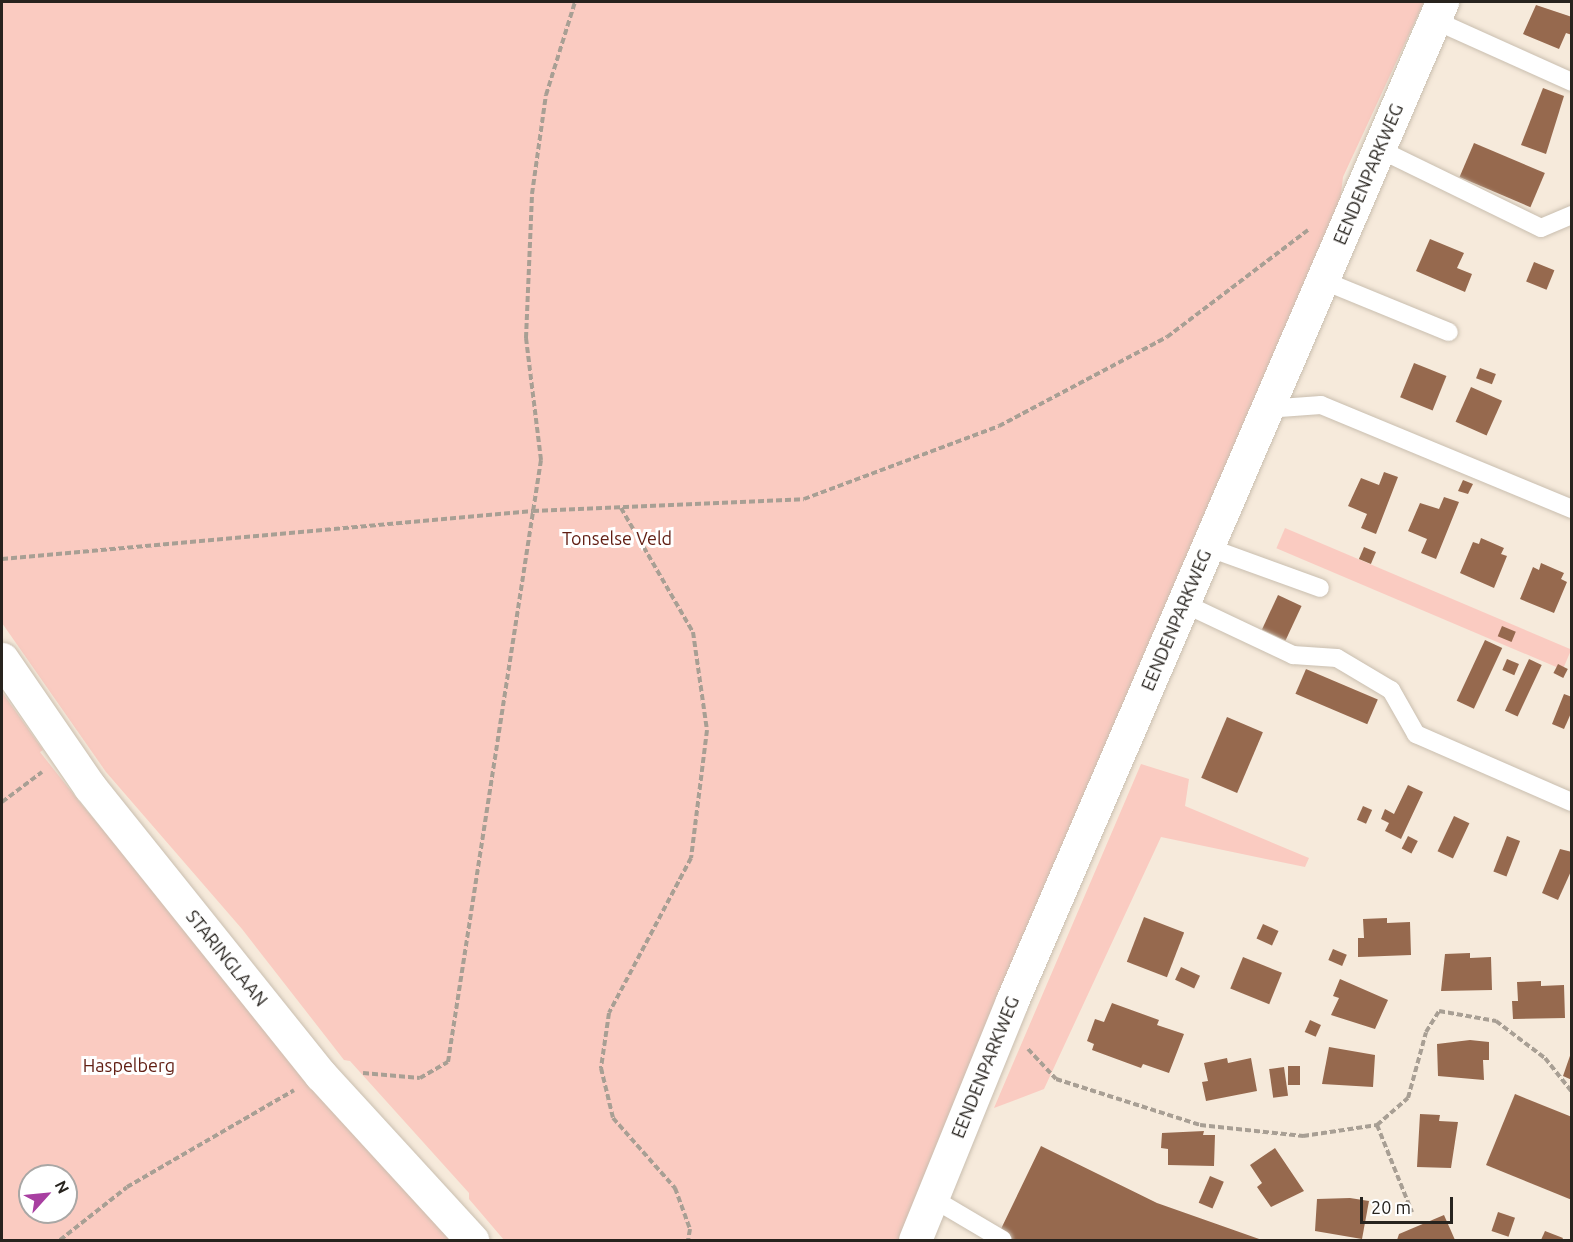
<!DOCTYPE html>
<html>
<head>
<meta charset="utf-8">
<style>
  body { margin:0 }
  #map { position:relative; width:1573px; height:1242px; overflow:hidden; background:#f6eadb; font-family:Ubuntu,sans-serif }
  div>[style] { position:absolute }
  .green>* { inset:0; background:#facbc1; transform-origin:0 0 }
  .building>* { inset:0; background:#96694e; transform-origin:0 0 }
  .path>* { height:4px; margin-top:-2px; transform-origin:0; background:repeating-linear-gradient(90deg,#a89f94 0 6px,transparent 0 9px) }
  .roads { filter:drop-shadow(0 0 2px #c9beaf) drop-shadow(0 0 2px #c9beaf) }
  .lane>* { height:18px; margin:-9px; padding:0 9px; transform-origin:9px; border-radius:9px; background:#fff }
  .street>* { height:33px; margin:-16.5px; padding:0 16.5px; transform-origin:16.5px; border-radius:16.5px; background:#fff }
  span { translate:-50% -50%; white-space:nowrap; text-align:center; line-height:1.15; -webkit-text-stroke:6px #fff; paint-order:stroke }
  .street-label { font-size:18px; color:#27231e }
  .park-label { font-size:18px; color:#611e13 }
  .frame { position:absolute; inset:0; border:3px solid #27231e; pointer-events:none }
  .north { position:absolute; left:18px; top:1164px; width:60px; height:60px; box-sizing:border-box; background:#fff; border:2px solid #a9a7a5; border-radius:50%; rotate:63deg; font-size:16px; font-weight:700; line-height:24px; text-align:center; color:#27231e }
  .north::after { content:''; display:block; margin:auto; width:21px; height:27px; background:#a83fa1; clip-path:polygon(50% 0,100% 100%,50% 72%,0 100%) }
  .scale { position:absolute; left:1360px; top:1197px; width:93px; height:27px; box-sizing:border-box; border:3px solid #27231e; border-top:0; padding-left:8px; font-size:18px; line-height:21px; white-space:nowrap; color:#27231e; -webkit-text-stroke:4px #fff; paint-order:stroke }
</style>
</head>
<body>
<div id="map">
  <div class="green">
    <i style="clip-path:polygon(2px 2px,1424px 2px,1343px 177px,1338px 220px,903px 1240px,504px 1240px,469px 1199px,469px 1193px,350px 1061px,344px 1060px,242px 929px,106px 772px,2px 623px)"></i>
    <i style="left:1285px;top:528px;width:311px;height:22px;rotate:23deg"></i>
    <i style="clip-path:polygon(evenodd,2px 692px,43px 750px,40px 752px,82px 805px,450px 1240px,2px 1240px,2px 692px,30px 1176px,66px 1176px,66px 1212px,30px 1212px,30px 1176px)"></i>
    <i style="clip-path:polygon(1141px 764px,1189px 779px,1185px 806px,1309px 858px,1305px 867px,1161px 837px,1044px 1089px,994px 1108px)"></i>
  </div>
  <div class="building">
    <i style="clip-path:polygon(1536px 5px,1572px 17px,1572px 35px,1566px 33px,1559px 49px,1523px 34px)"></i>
    <i style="clip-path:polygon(1543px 88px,1564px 96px,1546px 154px,1521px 145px)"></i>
    <i style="left:1474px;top:143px;width:77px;height:37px;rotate:23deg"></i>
    <i style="clip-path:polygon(1430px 239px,1464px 253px,1457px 268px,1472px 274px,1465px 292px,1416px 271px)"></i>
    <i style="left:1534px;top:262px;width:22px;height:21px;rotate:22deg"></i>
    <i style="left:1414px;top:363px;width:35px;height:37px;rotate:22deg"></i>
    <i style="left:1480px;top:368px;width:17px;height:11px;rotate:21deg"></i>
    <i style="left:1471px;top:387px;width:34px;height:38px;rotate:24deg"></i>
    <i style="clip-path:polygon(1384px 472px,1398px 477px,1376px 534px,1361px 528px,1367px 514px,1348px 506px,1361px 478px,1379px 485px)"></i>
    <i style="clip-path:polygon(1463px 480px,1473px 484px,1468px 494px,1458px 491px)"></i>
    <i style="clip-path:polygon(1444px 497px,1459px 502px,1436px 559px,1421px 553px,1427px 539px,1408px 531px,1420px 503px,1439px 509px)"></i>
    <i style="clip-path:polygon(1481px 538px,1504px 548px,1501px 554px,1507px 556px,1494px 588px,1460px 573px,1473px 542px,1479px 544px)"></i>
    <i style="left:1364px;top:547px;width:13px;height:13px;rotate:23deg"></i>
    <i style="clip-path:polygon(1541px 563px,1564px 573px,1561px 579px,1567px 582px,1554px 613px,1520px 599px,1533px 567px,1539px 570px)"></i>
    <i style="left:1278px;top:595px;width:26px;height:38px;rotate:25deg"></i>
    <i style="left:1502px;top:626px;width:15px;height:11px;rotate:23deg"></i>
    <i style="left:1485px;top:640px;width:19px;height:67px;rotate:25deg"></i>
    <i style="left:1507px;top:659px;width:13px;height:12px;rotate:23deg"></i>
    <i style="left:1529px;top:659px;width:14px;height:57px;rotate:25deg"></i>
    <i style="left:1558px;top:664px;width:11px;height:10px;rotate:27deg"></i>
    <i style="left:1306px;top:669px;width:78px;height:27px;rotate:23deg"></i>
    <i style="clip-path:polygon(1564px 694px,1572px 697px,1572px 711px,1564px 729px,1552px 724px)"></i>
    <i style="left:1227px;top:717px;width:39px;height:66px;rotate:23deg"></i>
    <i style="clip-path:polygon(1408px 785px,1423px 792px,1401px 839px,1385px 831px,1389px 823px,1381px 819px,1385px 809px,1394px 814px)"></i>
    <i style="left:1363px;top:806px;width:10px;height:15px;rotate:24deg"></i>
    <i style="left:1454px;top:816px;width:17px;height:39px;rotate:25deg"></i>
    <i style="left:1408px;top:836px;width:11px;height:14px;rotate:27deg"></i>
    <i style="left:1507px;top:836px;width:14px;height:38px;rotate:21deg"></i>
    <i style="clip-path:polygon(1560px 849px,1572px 852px,1572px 869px,1558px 900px,1542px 893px)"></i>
    <i style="left:1144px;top:917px;width:43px;height:48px;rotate:21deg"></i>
    <i style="clip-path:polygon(1387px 918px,1387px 923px,1410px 922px,1411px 955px,1358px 957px,1358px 938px,1364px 938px,1363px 919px)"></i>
    <i style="left:1263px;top:924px;width:17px;height:16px;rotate:24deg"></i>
    <i style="left:1333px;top:949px;width:15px;height:12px;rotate:23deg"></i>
    <i style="clip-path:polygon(1470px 953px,1470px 958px,1491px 957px,1492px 990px,1441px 991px,1445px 954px)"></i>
    <i style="left:1243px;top:957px;width:42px;height:34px;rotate:22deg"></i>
    <i style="left:1181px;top:967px;width:21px;height:14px;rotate:25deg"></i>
    <i style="clip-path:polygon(1340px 979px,1388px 1000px,1375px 1029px,1331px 1015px,1339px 998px,1333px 996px)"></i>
    <i style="clip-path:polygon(1541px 981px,1541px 986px,1564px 985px,1565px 1018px,1513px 1019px,1512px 1001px,1518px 1001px,1517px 982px)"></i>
    <i style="clip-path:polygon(1112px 1003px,1159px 1020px,1157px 1025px,1184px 1034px,1169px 1073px,1143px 1064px,1141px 1068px,1092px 1050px,1094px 1044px,1087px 1041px,1095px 1019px,1104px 1022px)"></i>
    <i style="left:1310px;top:1020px;width:12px;height:13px;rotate:24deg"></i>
    <i style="clip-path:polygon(1470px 1040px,1489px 1042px,1489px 1060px,1483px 1060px,1484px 1080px,1438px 1076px,1437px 1044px)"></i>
    <i style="clip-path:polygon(1329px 1047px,1375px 1055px,1373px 1087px,1322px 1084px)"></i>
    <i style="clip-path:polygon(1572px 1050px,1572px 1080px,1563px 1076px)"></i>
    <i style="clip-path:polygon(1227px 1058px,1228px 1063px,1251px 1058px,1257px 1091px,1206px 1101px,1202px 1082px,1208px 1081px,1204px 1063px)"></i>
    <i style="left:1288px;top:1066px;width:12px;height:19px"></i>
    <i style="left:1284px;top:1067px;width:29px;height:15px;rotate:82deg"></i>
    <i style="clip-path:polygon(1515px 1094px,1572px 1117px,1572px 1200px,1486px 1165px)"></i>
    <i style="clip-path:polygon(1420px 1114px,1440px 1115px,1439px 1121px,1458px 1122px,1451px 1168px,1417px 1167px)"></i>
    <i style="clip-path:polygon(1204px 1131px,1203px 1135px,1215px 1135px,1214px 1166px,1168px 1165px,1168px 1149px,1161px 1148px,1162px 1133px)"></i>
    <i style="clip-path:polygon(1041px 1146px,1157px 1203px,1262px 1240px,1013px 1240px,999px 1233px)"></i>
    <i style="clip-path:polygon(1275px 1148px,1304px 1191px,1271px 1207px,1257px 1187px,1262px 1183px,1250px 1165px)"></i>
    <i style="left:1210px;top:1176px;width:15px;height:29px;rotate:23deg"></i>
    <i style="clip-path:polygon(1350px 1198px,1369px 1201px,1362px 1239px,1315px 1231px,1317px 1199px)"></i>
    <i style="left:1498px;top:1212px;width:18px;height:20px;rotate:19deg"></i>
    <i style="clip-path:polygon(1444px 1215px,1455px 1240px,1397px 1240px,1399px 1234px)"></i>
    <i style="clip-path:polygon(1545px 1231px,1563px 1238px,1562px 1240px,1541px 1240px)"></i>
  </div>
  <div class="path">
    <i style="left:621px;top:508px;width:143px;rotate:59.9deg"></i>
    <i style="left:693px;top:632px;width:99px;rotate:81.9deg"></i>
    <i style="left:707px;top:730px;width:129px;rotate:97.1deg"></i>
    <i style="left:691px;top:858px;width:175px;rotate:117.9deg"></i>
    <i style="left:609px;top:1013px;width:56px;rotate:98.3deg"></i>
    <i style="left:601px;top:1068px;width:51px;rotate:76.5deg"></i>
    <i style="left:613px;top:1118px;width:94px;rotate:48.5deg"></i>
    <i style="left:675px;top:1188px;width:44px;rotate:69.9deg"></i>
    <i style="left:690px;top:1229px;width:11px;rotate:100deg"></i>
    <i style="left:2px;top:559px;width:533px;rotate:-5.17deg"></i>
    <i style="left:533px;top:511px;width:271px;rotate:-2.5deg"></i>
    <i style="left:804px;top:499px;width:208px;rotate:-20.5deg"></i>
    <i style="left:999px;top:426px;width:190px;rotate:-27.9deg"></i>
    <i style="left:1167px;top:337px;width:177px;rotate:-37.2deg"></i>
    <i style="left:2px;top:802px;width:50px;rotate:-36.9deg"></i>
    <i style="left:1028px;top:1049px;width:41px;rotate:47deg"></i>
    <i style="left:1056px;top:1079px;width:151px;rotate:17.7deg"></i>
    <i style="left:1200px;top:1125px;width:104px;rotate:6.1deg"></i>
    <i style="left:1303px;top:1136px;width:75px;rotate:-8.5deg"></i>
    <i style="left:1377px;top:1125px;width:41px;rotate:-41.1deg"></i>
    <i style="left:1408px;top:1098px;width:68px;rotate:-74.7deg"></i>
    <i style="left:1426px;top:1032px;width:25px;rotate:-58deg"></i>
    <i style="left:1439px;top:1011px;width:58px;rotate:10deg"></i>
    <i style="left:1496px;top:1021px;width:61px;rotate:37.1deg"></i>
    <i style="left:1545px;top:1058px;width:43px;rotate:51.5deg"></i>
    <i style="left:363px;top:1073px;width:57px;rotate:5deg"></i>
    <i style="left:420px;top:1078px;width:32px;rotate:-30deg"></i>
    <i style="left:448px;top:1062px;width:609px;rotate:-81.22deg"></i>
    <i style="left:541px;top:460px;width:123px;rotate:-97deg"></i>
    <i style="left:526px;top:338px;width:144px;rotate:-87.6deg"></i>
    <i style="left:532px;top:194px;width:100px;rotate:-82deg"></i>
    <i style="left:546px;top:95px;width:97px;rotate:-72.7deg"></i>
    <i style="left:1377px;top:1125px;width:94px;rotate:68.1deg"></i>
    <i style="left:60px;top:1240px;width:85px;rotate:-38.3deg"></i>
    <i style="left:127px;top:1187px;width:193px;rotate:-30.1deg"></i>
  </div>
  <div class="roads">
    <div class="lane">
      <i style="left:1434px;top:20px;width:151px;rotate:24.2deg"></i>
      <i style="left:1379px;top:149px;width:180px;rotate:26deg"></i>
      <i style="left:1541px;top:228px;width:34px;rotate:-23deg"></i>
      <i style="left:1322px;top:280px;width:137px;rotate:22.3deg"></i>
      <i style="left:1266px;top:409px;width:55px;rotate:-4.2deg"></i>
      <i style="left:1321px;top:405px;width:272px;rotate:22.5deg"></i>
      <i style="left:1207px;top:547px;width:120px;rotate:19.9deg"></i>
      <i style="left:1183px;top:603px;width:122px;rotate:25.3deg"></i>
      <i style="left:1293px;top:655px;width:44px;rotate:3.9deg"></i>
      <i style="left:1337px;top:658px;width:63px;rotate:30.7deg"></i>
      <i style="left:1391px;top:690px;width:51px;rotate:60.4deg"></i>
      <i style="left:1416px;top:734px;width:170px;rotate:23.6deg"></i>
      <i style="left:932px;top:1198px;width:82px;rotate:30.6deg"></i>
    </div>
    <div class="street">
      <i style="left:2px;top:659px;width:155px;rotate:55.5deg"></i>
      <i style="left:90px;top:787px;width:369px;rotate:51.3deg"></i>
      <i style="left:321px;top:1075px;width:224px;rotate:47.5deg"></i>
      <i style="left:915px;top:1240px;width:258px;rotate:-67.9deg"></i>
      <i style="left:1012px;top:1001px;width:1088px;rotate:-66.71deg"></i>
    </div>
  </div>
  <div class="street-label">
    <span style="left:1368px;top:174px;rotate:-67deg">EENDENPARKWEG</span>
    <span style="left:1176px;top:620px;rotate:-67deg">EENDENPARKWEG</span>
    <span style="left:227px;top:958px;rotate:51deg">STARINGLAAN</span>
    <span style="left:985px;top:1067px;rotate:-68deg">EENDENPARKWEG</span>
  </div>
  <div class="park-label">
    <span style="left:617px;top:538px">Tonselse Veld</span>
    <span style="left:129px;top:1065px">Haspelberg</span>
  </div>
  <div class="frame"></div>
  <div class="north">N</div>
  <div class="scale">20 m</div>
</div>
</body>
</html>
